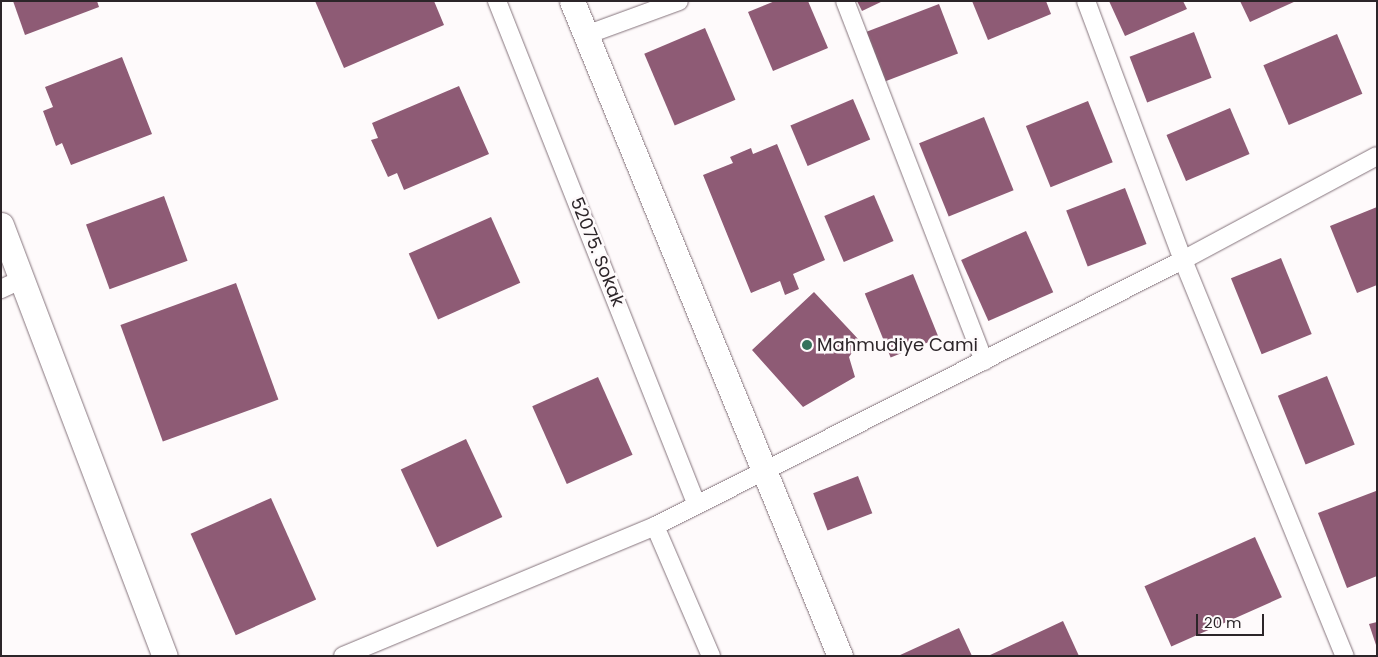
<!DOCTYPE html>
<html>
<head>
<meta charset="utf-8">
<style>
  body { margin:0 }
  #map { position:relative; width:1378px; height:657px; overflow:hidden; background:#fefafb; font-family:Poppins,sans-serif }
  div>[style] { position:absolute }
  .building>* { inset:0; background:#8e5b75; transform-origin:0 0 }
  .roads { filter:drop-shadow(0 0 1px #85747c) drop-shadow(0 0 1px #85747c) }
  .street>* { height:18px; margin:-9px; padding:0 9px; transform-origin:9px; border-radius:9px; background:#fff }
  .secondary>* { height:25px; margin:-12.5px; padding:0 12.5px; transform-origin:12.5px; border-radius:12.5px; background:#fff }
  .dots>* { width:14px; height:14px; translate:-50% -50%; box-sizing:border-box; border:2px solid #fefafb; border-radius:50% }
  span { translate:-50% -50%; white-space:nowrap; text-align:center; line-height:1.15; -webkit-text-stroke:5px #fefafb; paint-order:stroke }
  .street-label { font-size:18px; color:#2c2529 }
  .poi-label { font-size:18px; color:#2c2529 }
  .left { translate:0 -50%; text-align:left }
  .frame { position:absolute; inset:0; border:2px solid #2c2529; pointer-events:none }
  .scale { position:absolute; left:1196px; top:614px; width:68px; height:22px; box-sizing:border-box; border:2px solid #2c2529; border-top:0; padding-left:6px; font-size:15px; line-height:18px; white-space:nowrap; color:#2c2529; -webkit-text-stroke:4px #fefafb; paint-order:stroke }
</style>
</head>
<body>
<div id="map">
  <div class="building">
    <i style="clip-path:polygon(13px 1px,97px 1px,99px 7px,25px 35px)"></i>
    <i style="clip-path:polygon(315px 1px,434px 1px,444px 25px,344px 68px)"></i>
    <i style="clip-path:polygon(775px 1px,808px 1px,828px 48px,773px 71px,748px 12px)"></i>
    <i style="clip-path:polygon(857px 1px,883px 1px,862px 11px)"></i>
    <i style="clip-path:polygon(972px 1px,1046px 1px,1051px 14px,988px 40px)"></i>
    <i style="clip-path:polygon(1109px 1px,1183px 1px,1187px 9px,1125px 36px)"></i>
    <i style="clip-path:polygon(1240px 1px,1296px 1px,1250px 22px)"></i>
    <i style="left:939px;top:4px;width:53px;height:79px;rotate:69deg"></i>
    <i style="left:705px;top:28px;width:78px;height:66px;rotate:67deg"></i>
    <i style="left:1194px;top:32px;width:49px;height:69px;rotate:69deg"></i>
    <i style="left:1337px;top:34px;width:65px;height:80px;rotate:67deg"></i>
    <i style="clip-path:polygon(122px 57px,152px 134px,71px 165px,62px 143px,56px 146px,43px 111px,53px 107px,45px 87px)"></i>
    <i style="clip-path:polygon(459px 86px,489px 154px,404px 190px,397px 173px,388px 177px,371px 140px,378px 138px,372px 123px)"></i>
    <i style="left:853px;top:99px;width:44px;height:68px;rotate:67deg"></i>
    <i style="left:1088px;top:101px;width:66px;height:67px;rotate:68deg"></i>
    <i style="left:1230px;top:108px;width:50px;height:69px;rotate:67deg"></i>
    <i style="left:984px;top:117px;width:79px;height:70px;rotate:68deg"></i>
    <i style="clip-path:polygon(777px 144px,825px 260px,793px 274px,799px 289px,785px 295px,780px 281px,751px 293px,703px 175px,733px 163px,730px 157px,751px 148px,753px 154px)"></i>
    <i style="left:1125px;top:188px;width:60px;height:63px;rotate:69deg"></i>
    <i style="left:874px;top:195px;width:50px;height:54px;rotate:67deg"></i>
    <i style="left:164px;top:196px;width:69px;height:83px;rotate:70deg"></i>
    <i style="clip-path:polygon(1377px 207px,1377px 285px,1357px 293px,1330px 226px)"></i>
    <i style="left:491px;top:217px;width:72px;height:90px;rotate:66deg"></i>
    <i style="left:1026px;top:231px;width:67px;height:71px;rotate:66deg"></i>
    <i style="left:1281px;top:258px;width:82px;height:54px;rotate:68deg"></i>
    <i style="left:913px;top:274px;width:69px;height:52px;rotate:68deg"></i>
    <i style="left:236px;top:283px;width:124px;height:123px;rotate:70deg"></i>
    <i style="clip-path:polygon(814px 292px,860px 341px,849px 357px,855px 377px,803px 407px,752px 350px)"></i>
    <i style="left:1327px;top:376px;width:74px;height:53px;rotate:68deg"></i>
    <i style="left:598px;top:377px;width:85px;height:72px;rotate:66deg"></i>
    <i style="left:466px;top:439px;width:86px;height:72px;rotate:65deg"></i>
    <i style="left:858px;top:476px;width:40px;height:48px;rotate:69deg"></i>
    <i style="clip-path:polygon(1376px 491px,1377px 576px,1347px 588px,1318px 513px)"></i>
    <i style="left:271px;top:498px;width:111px;height:88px;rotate:66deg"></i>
    <i style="left:1255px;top:537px;width:66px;height:121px;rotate:66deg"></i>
    <i style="clip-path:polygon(1063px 621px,1079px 656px,988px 656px)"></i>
    <i style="clip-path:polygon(1377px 622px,1377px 645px,1376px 645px,1369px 624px)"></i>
    <i style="clip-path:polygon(959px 628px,972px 656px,898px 656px)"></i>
  </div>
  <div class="roads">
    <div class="street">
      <i style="left:497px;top:1px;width:540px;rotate:68.38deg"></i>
      <i style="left:845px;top:1px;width:386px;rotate:68.9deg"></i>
      <i style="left:1086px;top:1px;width:277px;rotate:69.5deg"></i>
      <i style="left:1183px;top:260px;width:428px;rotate:67.8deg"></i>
      <i style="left:586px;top:35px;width:99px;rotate:-20.1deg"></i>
      <i style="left:1px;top:289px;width:23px;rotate:-25deg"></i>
      <i style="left:655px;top:526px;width:142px;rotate:66.7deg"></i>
      <i style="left:343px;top:656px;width:338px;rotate:-22.6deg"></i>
      <i style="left:655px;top:526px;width:591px;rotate:-26.74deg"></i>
      <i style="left:1183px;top:260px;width:220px;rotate:-28.2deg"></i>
    </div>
    <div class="secondary">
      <i style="left:572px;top:1px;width:708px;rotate:67.75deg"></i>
      <i style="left:1px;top:225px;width:461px;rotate:69.2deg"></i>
    </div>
  </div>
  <div class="dots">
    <i style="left:807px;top:345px;background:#35715b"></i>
  </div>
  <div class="street-label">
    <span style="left:597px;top:252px;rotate:68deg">52075. Sokak</span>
  </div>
  <div class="poi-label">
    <span class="left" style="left:817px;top:345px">Mahmudiye Cami</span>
  </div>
  <div class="frame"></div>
  <div class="scale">20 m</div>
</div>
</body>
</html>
